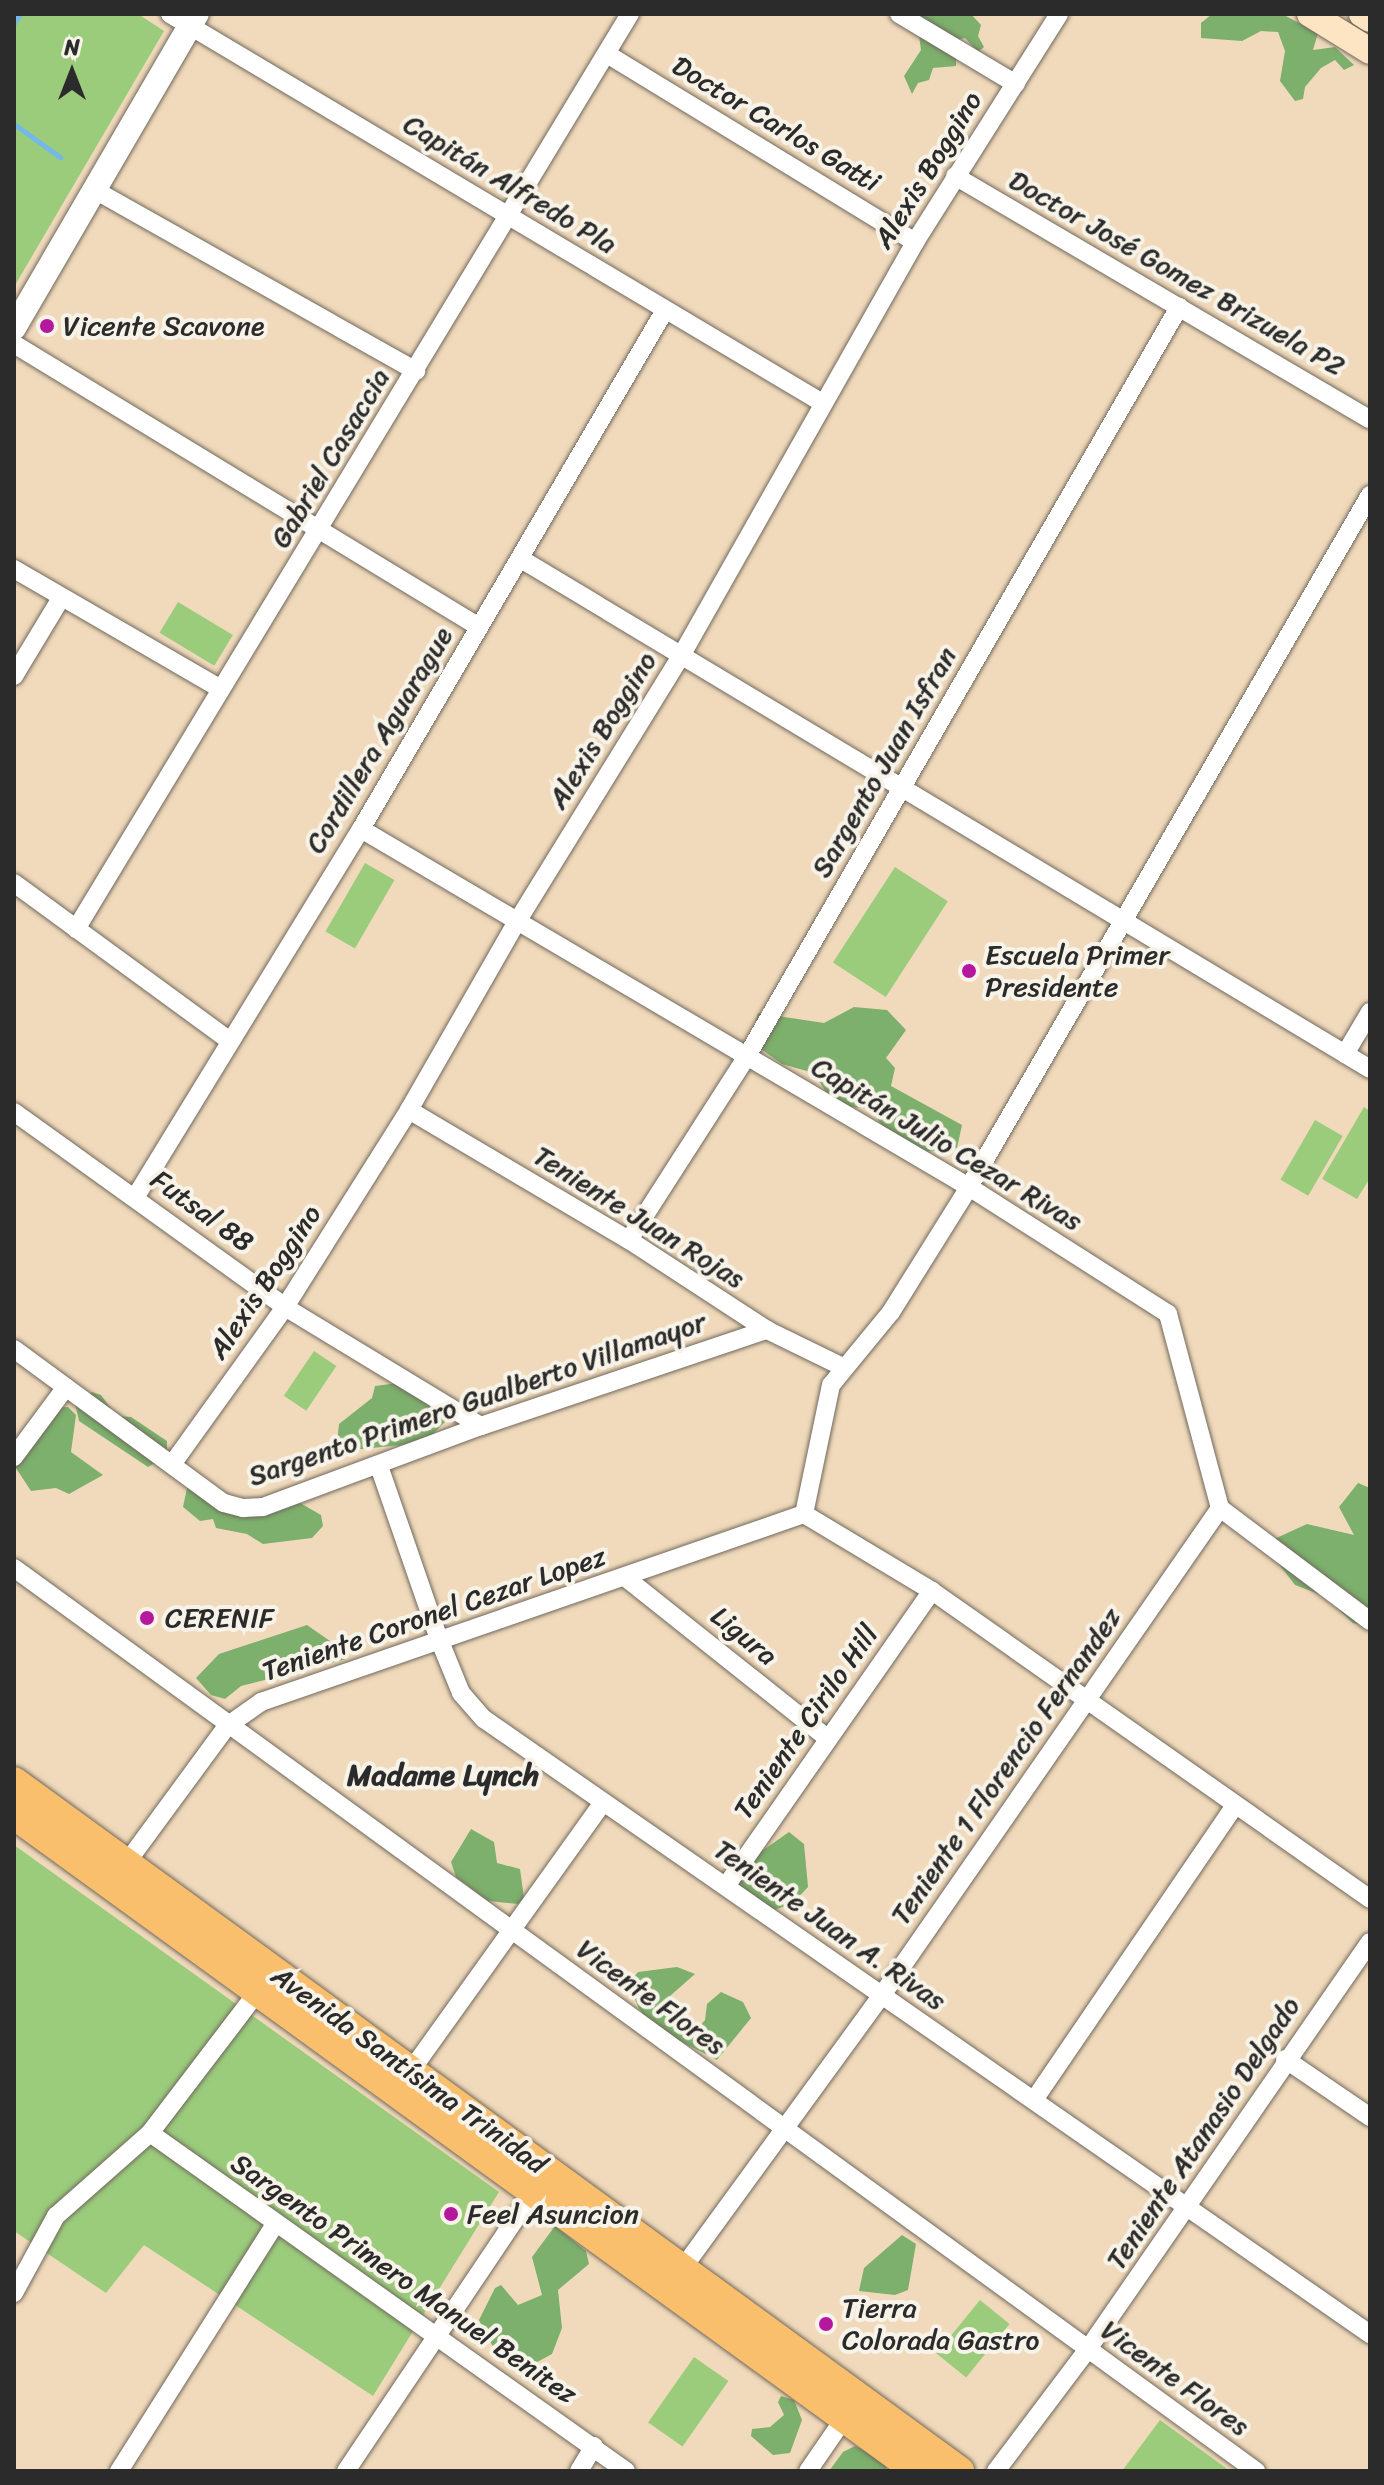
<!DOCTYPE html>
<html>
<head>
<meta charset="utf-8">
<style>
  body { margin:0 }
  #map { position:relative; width:1384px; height:2485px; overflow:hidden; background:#f1dabb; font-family:Sriracha,sans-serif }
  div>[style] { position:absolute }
  .green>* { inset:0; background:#9bcc7c; transform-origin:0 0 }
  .forest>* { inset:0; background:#7cb06c }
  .stream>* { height:5px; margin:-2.5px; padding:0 2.5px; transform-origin:2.5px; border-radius:2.5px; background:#73b8e9 }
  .roads { filter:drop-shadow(0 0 2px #70685d) drop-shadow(0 0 2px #70685d) }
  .minor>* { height:18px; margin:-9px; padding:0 9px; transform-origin:9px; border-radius:9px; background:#fff }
  .tertiary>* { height:24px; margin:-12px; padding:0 12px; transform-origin:12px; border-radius:12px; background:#fff }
  .secondary>* { height:26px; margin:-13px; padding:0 13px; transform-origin:13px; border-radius:13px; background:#fde5c4 }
  .primary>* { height:30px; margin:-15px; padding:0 15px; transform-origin:15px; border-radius:15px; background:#f9bf6c }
  .dots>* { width:22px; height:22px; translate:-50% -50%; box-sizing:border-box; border:4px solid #f7f3e8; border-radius:50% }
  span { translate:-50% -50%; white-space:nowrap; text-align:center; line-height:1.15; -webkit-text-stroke:8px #f7f3e8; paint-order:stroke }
  .street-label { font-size:28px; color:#2b2b2b }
  .poi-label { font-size:28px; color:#2b2b2b }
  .left { translate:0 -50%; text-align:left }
  .neighbourhood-label { font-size:30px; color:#2b2b2b; font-weight:700 }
  .frame { position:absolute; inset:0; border:16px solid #2b2b2b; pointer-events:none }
  .north { position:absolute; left:32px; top:32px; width:80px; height:80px; -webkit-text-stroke:6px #f7f3e8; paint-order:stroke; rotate:0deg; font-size:22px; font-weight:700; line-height:32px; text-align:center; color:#2b2b2b }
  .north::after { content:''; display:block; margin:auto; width:28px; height:36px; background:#2b2b2b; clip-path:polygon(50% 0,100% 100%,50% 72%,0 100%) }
</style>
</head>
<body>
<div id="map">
  <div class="green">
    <i style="clip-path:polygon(14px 14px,138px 14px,164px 31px,14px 287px)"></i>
    <i style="left:178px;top:602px;width:64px;height:36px;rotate:31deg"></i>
    <i style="left:365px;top:863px;width:34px;height:79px;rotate:30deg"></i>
    <i style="left:895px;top:867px;width:63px;height:114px;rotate:33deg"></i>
    <i style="clip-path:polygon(1364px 1107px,1370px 1111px,1370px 1178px,1357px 1199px,1322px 1179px)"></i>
    <i style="left:1315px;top:1120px;width:32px;height:69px;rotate:30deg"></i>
    <i style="left:314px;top:1351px;width:27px;height:54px;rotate:34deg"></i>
    <i style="clip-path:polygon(14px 1845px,499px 2192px,373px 2396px,144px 2245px,106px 2293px,14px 2231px)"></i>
    <i style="left:980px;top:2300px;width:38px;height:69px;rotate:39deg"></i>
    <i style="left:694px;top:2357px;width:42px;height:80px;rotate:35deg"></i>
    <i style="clip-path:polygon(1160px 2420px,1230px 2471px,1122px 2471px)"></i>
  </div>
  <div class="forest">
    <i style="clip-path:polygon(916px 14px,971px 14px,981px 25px,978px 36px,984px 47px,978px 52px,965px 38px,957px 40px,956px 66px,933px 68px,929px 80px,918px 83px,912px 94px,904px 76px,921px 50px)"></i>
    <i style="clip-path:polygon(1212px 14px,1282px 14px,1318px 33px,1313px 50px,1335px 47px,1354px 65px,1344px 70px,1335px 60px,1321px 68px,1305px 87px,1303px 99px,1295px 101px,1280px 81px,1285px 51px,1278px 32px,1261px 31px,1242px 41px,1201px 38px,1201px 23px)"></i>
    <i style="clip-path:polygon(854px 1007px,887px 1010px,906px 1030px,886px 1058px,895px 1068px,891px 1086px,962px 1125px,957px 1148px,925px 1152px,884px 1128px,870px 1109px,834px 1105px,814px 1073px,782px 1064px,750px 1041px,758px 1013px,824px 1023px)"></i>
    <i style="clip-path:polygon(398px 1383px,444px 1408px,445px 1422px,428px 1439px,401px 1445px,352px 1450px,337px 1443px,339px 1424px,372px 1398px,375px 1386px)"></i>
    <i style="clip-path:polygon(92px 1392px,101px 1395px,116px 1416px,131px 1417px,167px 1441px,167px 1456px,148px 1467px,79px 1421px,75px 1403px)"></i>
    <i style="clip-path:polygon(68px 1407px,76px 1415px,71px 1452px,103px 1475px,69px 1494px,56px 1488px,31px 1491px,14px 1465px,50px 1408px)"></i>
    <i style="clip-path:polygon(1358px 1483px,1370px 1488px,1370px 1627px,1353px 1623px,1324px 1596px,1295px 1585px,1271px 1554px,1272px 1540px,1307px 1524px,1354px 1535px,1339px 1507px)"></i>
    <i style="clip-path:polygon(187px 1488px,220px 1492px,259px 1510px,295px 1500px,321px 1515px,323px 1526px,312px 1538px,263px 1544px,247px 1534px,216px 1528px,213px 1519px,200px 1521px,183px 1507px)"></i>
    <i style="clip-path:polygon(307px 1625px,340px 1648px,346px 1659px,241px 1686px,225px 1699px,211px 1695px,196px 1678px,219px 1654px)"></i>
    <i style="clip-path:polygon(471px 1829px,494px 1842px,497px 1863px,520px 1869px,524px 1898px,518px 1904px,488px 1901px,456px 1877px,451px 1862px)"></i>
    <i style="clip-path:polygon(789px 1832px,804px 1844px,808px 1887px,792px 1904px,774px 1910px,734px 1887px,762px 1851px)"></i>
    <i style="clip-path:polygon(677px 1967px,695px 1974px,662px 2003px,695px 2032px,705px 2020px,707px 2004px,721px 1992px,743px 2002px,751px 2018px,717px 2060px,651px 2026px,638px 2007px,629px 1983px,638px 1972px)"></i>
    <i style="clip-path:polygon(555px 2226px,586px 2251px,589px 2264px,558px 2290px,562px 2328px,552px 2354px,528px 2367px,492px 2345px,479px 2320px,495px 2288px,501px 2285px,518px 2305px,542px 2295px,532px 2257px)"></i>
    <i style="clip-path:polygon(902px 2235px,916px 2244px,908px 2290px,895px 2295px,859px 2291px,864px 2268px)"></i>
    <i style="clip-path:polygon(781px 2396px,794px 2400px,802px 2420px,790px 2453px,773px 2455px,751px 2436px,752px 2429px,770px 2427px,784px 2415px,778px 2402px)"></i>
    <i style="clip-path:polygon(855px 2446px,886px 2461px,886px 2471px,829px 2471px,843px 2452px)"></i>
  </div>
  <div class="stream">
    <i style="left:14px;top:23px;width:11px;rotate:-56deg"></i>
    <i style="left:14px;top:124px;width:57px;rotate:35.7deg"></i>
  </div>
  <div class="roads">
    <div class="minor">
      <i style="left:170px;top:14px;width:758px;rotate:30.8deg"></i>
      <i style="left:899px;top:14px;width:136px;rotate:30.9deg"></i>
      <i style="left:607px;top:54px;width:361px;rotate:31.4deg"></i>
      <i style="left:955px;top:176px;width:481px;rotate:30.4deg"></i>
      <i style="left:93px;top:189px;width:371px;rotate:29.4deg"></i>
      <i style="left:14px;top:344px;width:544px;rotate:31.32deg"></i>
      <i style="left:521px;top:559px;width:990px;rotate:30.99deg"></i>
      <i style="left:14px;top:569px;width:239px;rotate:30.1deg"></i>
      <i style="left:14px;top:676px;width:91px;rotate:-58.9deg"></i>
      <i style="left:361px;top:829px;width:706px;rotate:30.49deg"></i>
      <i style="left:969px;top:1187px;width:236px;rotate:32.5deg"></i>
      <i style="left:1168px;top:1314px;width:201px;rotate:75deg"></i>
      <i style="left:1220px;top:1508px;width:188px;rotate:37deg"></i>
      <i style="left:14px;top:883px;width:268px;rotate:36.2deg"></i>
      <i style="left:76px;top:929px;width:1070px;rotate:-58.81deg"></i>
      <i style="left:1345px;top:1054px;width:49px;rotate:-59.2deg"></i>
      <i style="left:409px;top:1110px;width:256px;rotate:30.6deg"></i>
      <i style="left:629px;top:1240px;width:165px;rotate:33.1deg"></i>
      <i style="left:767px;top:1330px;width:85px;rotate:26deg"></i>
      <i style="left:14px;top:1112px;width:334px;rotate:35.7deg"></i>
      <i style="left:285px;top:1307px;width:229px;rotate:31.3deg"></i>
      <i style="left:136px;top:1196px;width:430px;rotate:-58.5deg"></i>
      <i style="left:361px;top:829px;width:601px;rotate:-59.64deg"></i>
      <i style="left:629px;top:1240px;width:219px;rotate:-57.3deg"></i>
      <i style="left:747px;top:1056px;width:865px;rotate:-60.02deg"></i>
      <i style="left:14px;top:1349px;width:260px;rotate:36.3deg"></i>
      <i style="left:224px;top:1503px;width:20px;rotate:15deg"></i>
      <i style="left:243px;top:1508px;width:20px;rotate:-3deg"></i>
      <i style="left:263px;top:1507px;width:233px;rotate:-20.4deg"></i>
      <i style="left:481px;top:1426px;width:302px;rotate:-18.6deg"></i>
      <i style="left:14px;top:1457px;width:87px;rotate:-53.4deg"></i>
      <i style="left:173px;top:1463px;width:192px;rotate:-54.3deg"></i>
      <i style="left:285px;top:1307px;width:233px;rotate:-57.8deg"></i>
      <i style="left:409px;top:1110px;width:219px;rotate:-60.2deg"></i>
      <i style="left:518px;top:920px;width:310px;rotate:-58.3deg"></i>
      <i style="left:681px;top:656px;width:476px;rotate:-60.5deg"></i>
      <i style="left:915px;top:242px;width:270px;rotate:-57.7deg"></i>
      <i style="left:379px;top:1466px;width:183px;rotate:70.9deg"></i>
      <i style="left:439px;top:1639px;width:58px;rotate:67.8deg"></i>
      <i style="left:461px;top:1693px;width:35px;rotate:49deg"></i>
      <i style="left:484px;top:1719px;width:1079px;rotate:34.77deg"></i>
      <i style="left:804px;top:1514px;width:132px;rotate:-78.2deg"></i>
      <i style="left:831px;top:1385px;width:94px;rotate:-50.6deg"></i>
      <i style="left:891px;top:1312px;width:147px;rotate:-58deg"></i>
      <i style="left:969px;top:1187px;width:800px;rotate:-59.91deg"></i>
      <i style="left:804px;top:1514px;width:149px;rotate:31deg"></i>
      <i style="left:932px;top:1591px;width:535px;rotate:35.11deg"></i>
      <i style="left:14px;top:1568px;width:1536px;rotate:36.02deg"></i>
      <i style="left:626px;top:1578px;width:257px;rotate:38.5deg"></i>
      <i style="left:122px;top:1869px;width:177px;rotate:-53.7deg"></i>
      <i style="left:227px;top:1726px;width:42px;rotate:-35.2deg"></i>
      <i style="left:261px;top:1702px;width:575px;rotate:-19.1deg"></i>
      <i style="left:726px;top:1886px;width:360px;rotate:-55.1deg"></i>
      <i style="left:1285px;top:2059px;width:103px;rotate:34.3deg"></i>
      <i style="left:405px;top:2079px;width:340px;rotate:-54.4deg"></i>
      <i style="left:1034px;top:2100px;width:355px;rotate:-55.7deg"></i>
      <i style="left:150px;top:2133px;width:584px;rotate:35.38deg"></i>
      <i style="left:677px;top:2276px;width:344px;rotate:-53.9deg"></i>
      <i style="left:880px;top:1998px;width:596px;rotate:-55.24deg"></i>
      <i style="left:14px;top:2293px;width:88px;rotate:-61.4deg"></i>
      <i style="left:56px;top:2216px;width:125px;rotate:-41.4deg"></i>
      <i style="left:150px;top:2133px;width:178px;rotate:-52.7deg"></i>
      <i style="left:119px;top:2471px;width:292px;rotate:-57.7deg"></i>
      <i style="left:346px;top:2471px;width:344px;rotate:-56.1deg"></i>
      <i style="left:579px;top:2471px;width:29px;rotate:-59deg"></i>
      <i style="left:808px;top:2471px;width:74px;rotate:-55.5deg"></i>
      <i style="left:996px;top:2471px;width:153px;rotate:-53deg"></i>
      <i style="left:1088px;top:2349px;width:495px;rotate:-55.3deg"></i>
    </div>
    <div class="tertiary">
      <i style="left:14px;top:328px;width:363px;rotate:-59.8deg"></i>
    </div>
    <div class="secondary">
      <i style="left:1310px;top:14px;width:70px;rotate:31.7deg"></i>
      <i style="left:1362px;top:14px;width:9px;rotate:32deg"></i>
    </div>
    <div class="primary">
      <i style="left:14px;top:1782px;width:1170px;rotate:36.1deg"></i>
      <i style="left:14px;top:1814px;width:1118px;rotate:36.01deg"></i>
    </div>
  </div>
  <div class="dots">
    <i style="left:47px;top:326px;background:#b5179e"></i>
    <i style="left:969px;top:971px;background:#b5179e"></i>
    <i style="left:147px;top:1618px;background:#b5179e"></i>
    <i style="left:451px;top:2214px;background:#b5179e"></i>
    <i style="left:826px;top:2324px;background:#b5179e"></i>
  </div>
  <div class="street-label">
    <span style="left:776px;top:124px;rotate:31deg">Doctor Carlos Gatti</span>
    <span style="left:928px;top:170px;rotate:-58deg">Alexis Boggino</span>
    <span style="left:510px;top:184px;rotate:31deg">Capitán Alfredo Pla</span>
    <span style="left:1177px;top:273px;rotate:30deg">Doctor José Gomez Brizuela P2</span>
    <span style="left:330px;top:458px;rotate:-59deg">Gabriel Casaccia</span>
    <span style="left:602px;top:730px;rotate:-58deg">Alexis Boggino</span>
    <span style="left:379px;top:740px;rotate:-59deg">Cordillera Aguarague</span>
    <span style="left:884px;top:762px;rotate:-60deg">Sargento Juan Isfran</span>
    <span style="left:947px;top:1144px;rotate:31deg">Capitán Julio Cezar Rivas</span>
    <span style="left:202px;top:1211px;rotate:36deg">Futsal 88</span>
    <span style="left:639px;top:1217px;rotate:32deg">Teniente Juan Rojas</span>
    <span style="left:265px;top:1282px;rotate:-56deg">Alexis Boggino</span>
    <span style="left:477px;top:1399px;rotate:-19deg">Sargento Primero Gualberto Villamayor</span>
    <span style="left:434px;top:1614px;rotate:-19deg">Teniente Coronel Cezar Lopez</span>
    <span style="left:744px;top:1636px;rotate:39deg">Ligura</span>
    <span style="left:806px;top:1722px;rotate:-55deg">Teniente Cirilo Hill</span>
    <span style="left:1006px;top:1766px;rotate:-55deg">Teniente 1 Florencio Fernandez</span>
    <span style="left:830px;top:1925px;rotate:35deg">Teniente Juan A. Rivas</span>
    <span style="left:651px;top:1997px;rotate:36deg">Vicente Flores</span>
    <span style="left:409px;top:2070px;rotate:36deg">Avenida Santísima Trinidad</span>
    <span style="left:1203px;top:2133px;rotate:-56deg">Teniente Atanasio Delgado</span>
    <span style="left:404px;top:2279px;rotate:35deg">Sargento Primero Manuel Benitez</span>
    <span style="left:1175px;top:2378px;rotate:36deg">Vicente Flores</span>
  </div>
  <div class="poi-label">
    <span class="left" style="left:63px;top:326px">Vicente Scavone</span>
    <span class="left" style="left:985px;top:971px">Escuela Primer<br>Presidente</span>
    <span class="left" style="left:165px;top:1618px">CERENIF</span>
    <span class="left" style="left:467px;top:2214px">Feel Asuncion</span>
    <span class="left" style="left:842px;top:2324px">Tierra<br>Colorada Gastro</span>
  </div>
  <div class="neighbourhood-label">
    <span style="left:443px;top:1775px">Madame Lynch</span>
  </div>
  <div class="frame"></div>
  <div class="north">N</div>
</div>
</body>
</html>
